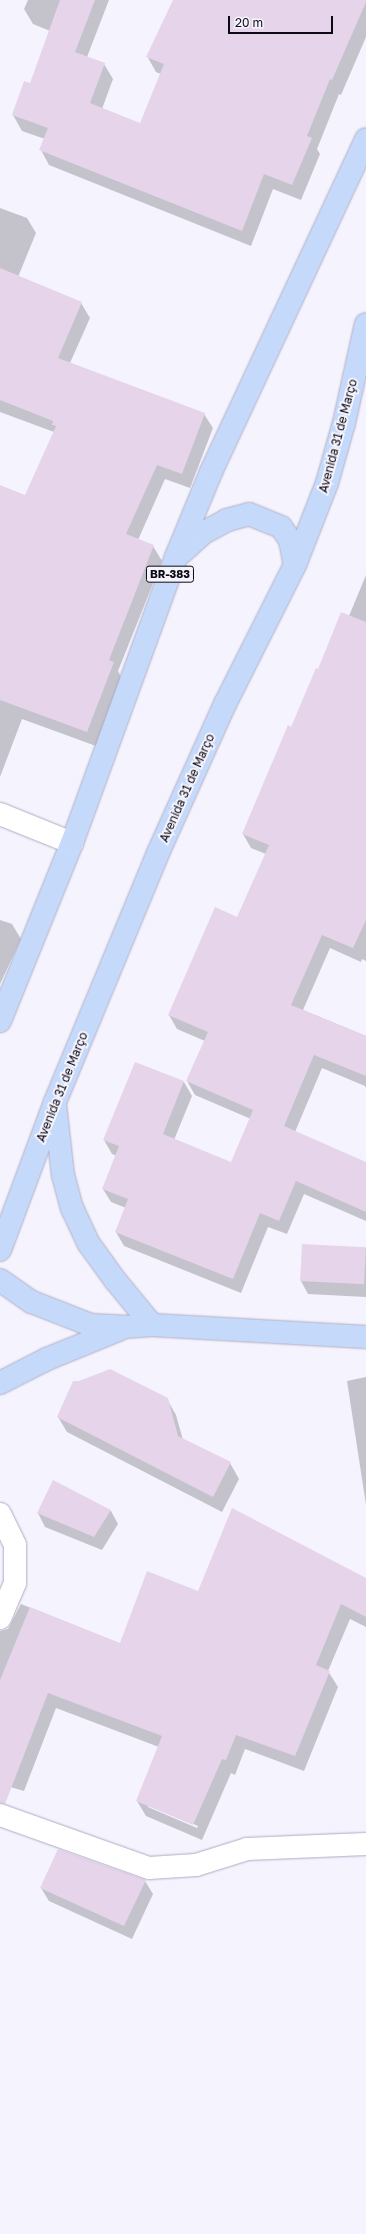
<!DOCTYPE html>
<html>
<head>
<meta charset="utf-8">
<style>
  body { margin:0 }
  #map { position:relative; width:366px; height:2234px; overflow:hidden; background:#f5f4fe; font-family:"Golos Text",sans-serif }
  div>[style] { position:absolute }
  .shadow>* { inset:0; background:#0003 }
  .building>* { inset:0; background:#e5d4ea; transform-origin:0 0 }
  .roads { filter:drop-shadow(0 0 1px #aeacc5) drop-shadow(0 0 1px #aeacc5) }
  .minor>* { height:22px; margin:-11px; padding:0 11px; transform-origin:11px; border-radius:11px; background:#fff }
  .major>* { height:22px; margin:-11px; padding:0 11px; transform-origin:11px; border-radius:11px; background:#c5dafb }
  span { translate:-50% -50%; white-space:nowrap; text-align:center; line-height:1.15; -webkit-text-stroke:4px #f5f4fe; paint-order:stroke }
  .shield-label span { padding:1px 3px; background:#f5f4fe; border:1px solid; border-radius:3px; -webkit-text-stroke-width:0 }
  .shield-label { font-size:11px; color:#0b0a12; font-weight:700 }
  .street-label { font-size:12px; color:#0b0a12 }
  .scale { position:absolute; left:228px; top:16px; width:105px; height:18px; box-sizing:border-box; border:2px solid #0b0a12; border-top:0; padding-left:5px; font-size:12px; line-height:14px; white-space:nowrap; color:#0b0a12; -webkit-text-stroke:3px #f5f4fe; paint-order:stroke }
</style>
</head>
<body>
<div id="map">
  <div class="shadow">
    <i style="clip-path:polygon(28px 0,109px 0,87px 57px,104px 64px,113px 79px,102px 109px,141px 124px,161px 74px,156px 72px,147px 56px,174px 0,366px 0,366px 37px,341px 95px,339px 94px,317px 149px,320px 154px,301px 200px,273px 189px,251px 246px,49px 165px,41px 150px,45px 139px,22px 131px,13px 115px,25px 83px,31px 85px,50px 31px,33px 24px,24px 9px)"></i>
    <i style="clip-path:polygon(0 208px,27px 218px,36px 233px,18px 277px,81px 303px,90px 318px,70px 363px,204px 414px,213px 428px,190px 488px,165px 479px,138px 540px,153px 546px,162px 561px,118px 671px,121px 677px,96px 746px,22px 719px,0 777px,0 489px,26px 496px,54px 432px,0 412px)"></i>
    <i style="clip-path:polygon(366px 575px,366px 961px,362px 959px,361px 962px,330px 948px,303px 1010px,366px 1036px,366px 1088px,365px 1086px,322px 1068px,295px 1132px,366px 1163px,366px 1221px,304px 1194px,287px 1234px,268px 1227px,241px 1293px,124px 1246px,116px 1232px,126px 1208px,111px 1202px,103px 1189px,117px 1156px,112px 1154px,104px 1140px,136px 1063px,184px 1082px,192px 1096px,174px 1140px,232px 1164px,251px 1119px,195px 1095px,187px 1081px,205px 1041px,177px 1029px,169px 1015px,238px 918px,266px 854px,251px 848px,243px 834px,319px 671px,349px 616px)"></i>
    <i style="clip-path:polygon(0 920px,12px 924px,21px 939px,0 984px)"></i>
    <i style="clip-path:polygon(366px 1248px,366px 1297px,308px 1294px,301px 1281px)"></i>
    <i style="clip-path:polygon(366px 1377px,366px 1505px,347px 1381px)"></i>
    <i style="clip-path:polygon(167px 1399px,176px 1415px,183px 1440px,230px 1463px,239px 1479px,222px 1512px,67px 1432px,58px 1417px)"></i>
    <i style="clip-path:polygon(54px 1482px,111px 1511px,118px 1524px,102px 1550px,45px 1527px,38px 1513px)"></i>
    <i style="clip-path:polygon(evenodd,366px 1579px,366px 1627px,350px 1619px,328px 1671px,338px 1687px,304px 1771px,245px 1749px,235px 1775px,231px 1773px,202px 1840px,146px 1816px,137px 1801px,159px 1747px,56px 1708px,24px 1791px,0 1784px,0 1631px,8px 1629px,21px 1604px,120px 1644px,199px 1592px,366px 1579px,148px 1805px,198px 1826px,197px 1828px,148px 1807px,148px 1805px)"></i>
    <i style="clip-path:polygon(145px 1881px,153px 1894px,132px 1939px,49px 1901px,41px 1888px)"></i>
  </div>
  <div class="building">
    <i style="clip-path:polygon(60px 0,95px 0,75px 52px,105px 63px,90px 103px,140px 123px,164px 64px,146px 57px,173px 0,366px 0,366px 2px,332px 80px,330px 79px,307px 136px,312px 138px,292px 185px,264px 174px,242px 231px,39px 150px,48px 128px,12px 115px,24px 81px,30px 83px)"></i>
    <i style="clip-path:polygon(0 268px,82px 302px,58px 358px,205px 413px,182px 474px,157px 465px,126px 534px,154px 545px,109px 660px,114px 662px,87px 732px,0 700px,0 485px,25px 495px,56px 426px,52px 425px,53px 421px,0 400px)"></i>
    <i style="clip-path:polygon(341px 612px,366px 622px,366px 920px,353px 948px,322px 935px,291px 1005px,366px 1036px,366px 1076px,314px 1055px,284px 1126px,366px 1162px,366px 1212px,296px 1181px,279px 1221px,260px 1213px,233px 1279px,115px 1232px,128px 1199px,102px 1189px,119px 1146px,103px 1140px,135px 1062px,184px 1081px,163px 1134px,231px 1162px,253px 1110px,186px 1081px,208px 1032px,168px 1015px,215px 907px,237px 917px,269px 845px,242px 834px,288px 725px,291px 727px,316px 668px,318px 669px)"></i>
    <i style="left:302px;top:1244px;width:64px;height:37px;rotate:3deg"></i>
    <i style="clip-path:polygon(110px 1369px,168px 1398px,178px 1436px,231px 1462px,213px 1497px,57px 1417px,73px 1381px,79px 1381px)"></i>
    <i style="clip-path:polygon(53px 1480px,111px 1510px,94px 1537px,37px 1513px)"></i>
    <i style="clip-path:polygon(232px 1508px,366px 1578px,366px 1617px,341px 1604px,316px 1665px,330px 1671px,295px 1756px,236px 1735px,226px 1760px,222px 1759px,193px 1825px,136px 1801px,162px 1736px,48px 1693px,5px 1804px,0 1803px,0 1680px,30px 1607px,120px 1643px,147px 1571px,198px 1591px)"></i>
    <i style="clip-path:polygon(58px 1849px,146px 1880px,124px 1926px,40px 1888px)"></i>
  </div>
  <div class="roads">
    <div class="minor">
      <i style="left:0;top:814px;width:78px;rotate:21.9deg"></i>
      <i style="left:0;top:1514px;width:34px;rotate:64deg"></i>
      <i style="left:15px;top:1545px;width:38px;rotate:90deg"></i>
      <i style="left:15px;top:1583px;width:38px;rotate:113deg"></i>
      <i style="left:0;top:1815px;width:158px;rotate:19.6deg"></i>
      <i style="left:149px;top:1868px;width:47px;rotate:-3.7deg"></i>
      <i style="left:196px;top:1865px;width:53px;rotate:-17.4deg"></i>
      <i style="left:247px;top:1849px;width:119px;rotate:-2.4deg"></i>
    </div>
    <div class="major">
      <i style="left:180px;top:554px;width:31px;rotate:-42deg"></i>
      <i style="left:203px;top:533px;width:27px;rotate:-28deg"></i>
      <i style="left:227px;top:520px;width:23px;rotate:-15deg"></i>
      <i style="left:249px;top:514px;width:35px;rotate:22deg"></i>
      <i style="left:281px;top:527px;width:16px;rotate:55deg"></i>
      <i style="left:290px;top:540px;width:25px;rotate:79deg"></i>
      <i style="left:0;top:1021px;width:192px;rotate:-68deg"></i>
      <i style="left:72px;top:843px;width:304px;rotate:-70deg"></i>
      <i style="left:176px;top:557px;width:92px;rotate:-67.6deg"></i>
      <i style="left:211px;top:472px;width:367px;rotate:-65deg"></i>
      <i style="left:55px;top:1105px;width:70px;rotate:83.5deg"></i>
      <i style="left:63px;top:1175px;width:34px;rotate:75deg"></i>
      <i style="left:72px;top:1208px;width:40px;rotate:65deg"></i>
      <i style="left:89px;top:1244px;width:44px;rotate:54.2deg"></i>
      <i style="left:115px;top:1280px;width:58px;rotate:50.6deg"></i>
      <i style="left:0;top:1250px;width:158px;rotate:-69.6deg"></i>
      <i style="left:55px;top:1102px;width:269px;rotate:-67.5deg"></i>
      <i style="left:158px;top:853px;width:163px;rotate:-65.8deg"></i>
      <i style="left:225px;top:704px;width:156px;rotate:-63.3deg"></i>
      <i style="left:295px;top:565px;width:88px;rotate:-68.7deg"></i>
      <i style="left:327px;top:483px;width:62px;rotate:-74.2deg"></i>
      <i style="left:344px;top:423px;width:101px;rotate:-77.5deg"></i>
      <i style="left:0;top:1280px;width:39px;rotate:35deg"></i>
      <i style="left:32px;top:1302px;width:63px;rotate:21.3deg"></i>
      <i style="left:91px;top:1325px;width:33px;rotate:3deg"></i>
      <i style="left:124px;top:1327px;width:28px;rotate:-4deg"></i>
      <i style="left:152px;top:1325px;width:214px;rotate:3.2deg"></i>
      <i style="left:0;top:1383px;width:53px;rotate:-27.1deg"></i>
      <i style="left:47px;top:1359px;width:80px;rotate:-22.1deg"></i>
    </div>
  </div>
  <div class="shield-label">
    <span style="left:170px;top:574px">BR-383</span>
  </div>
  <div class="street-label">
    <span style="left:338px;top:436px;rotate:-75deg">Avenida 31 de Março</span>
    <span style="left:187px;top:788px;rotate:-66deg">Avenida 31 de Março</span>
    <span style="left:62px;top:1087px;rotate:-68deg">Avenida 31 de Março</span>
  </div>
  <div class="scale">20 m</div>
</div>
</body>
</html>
